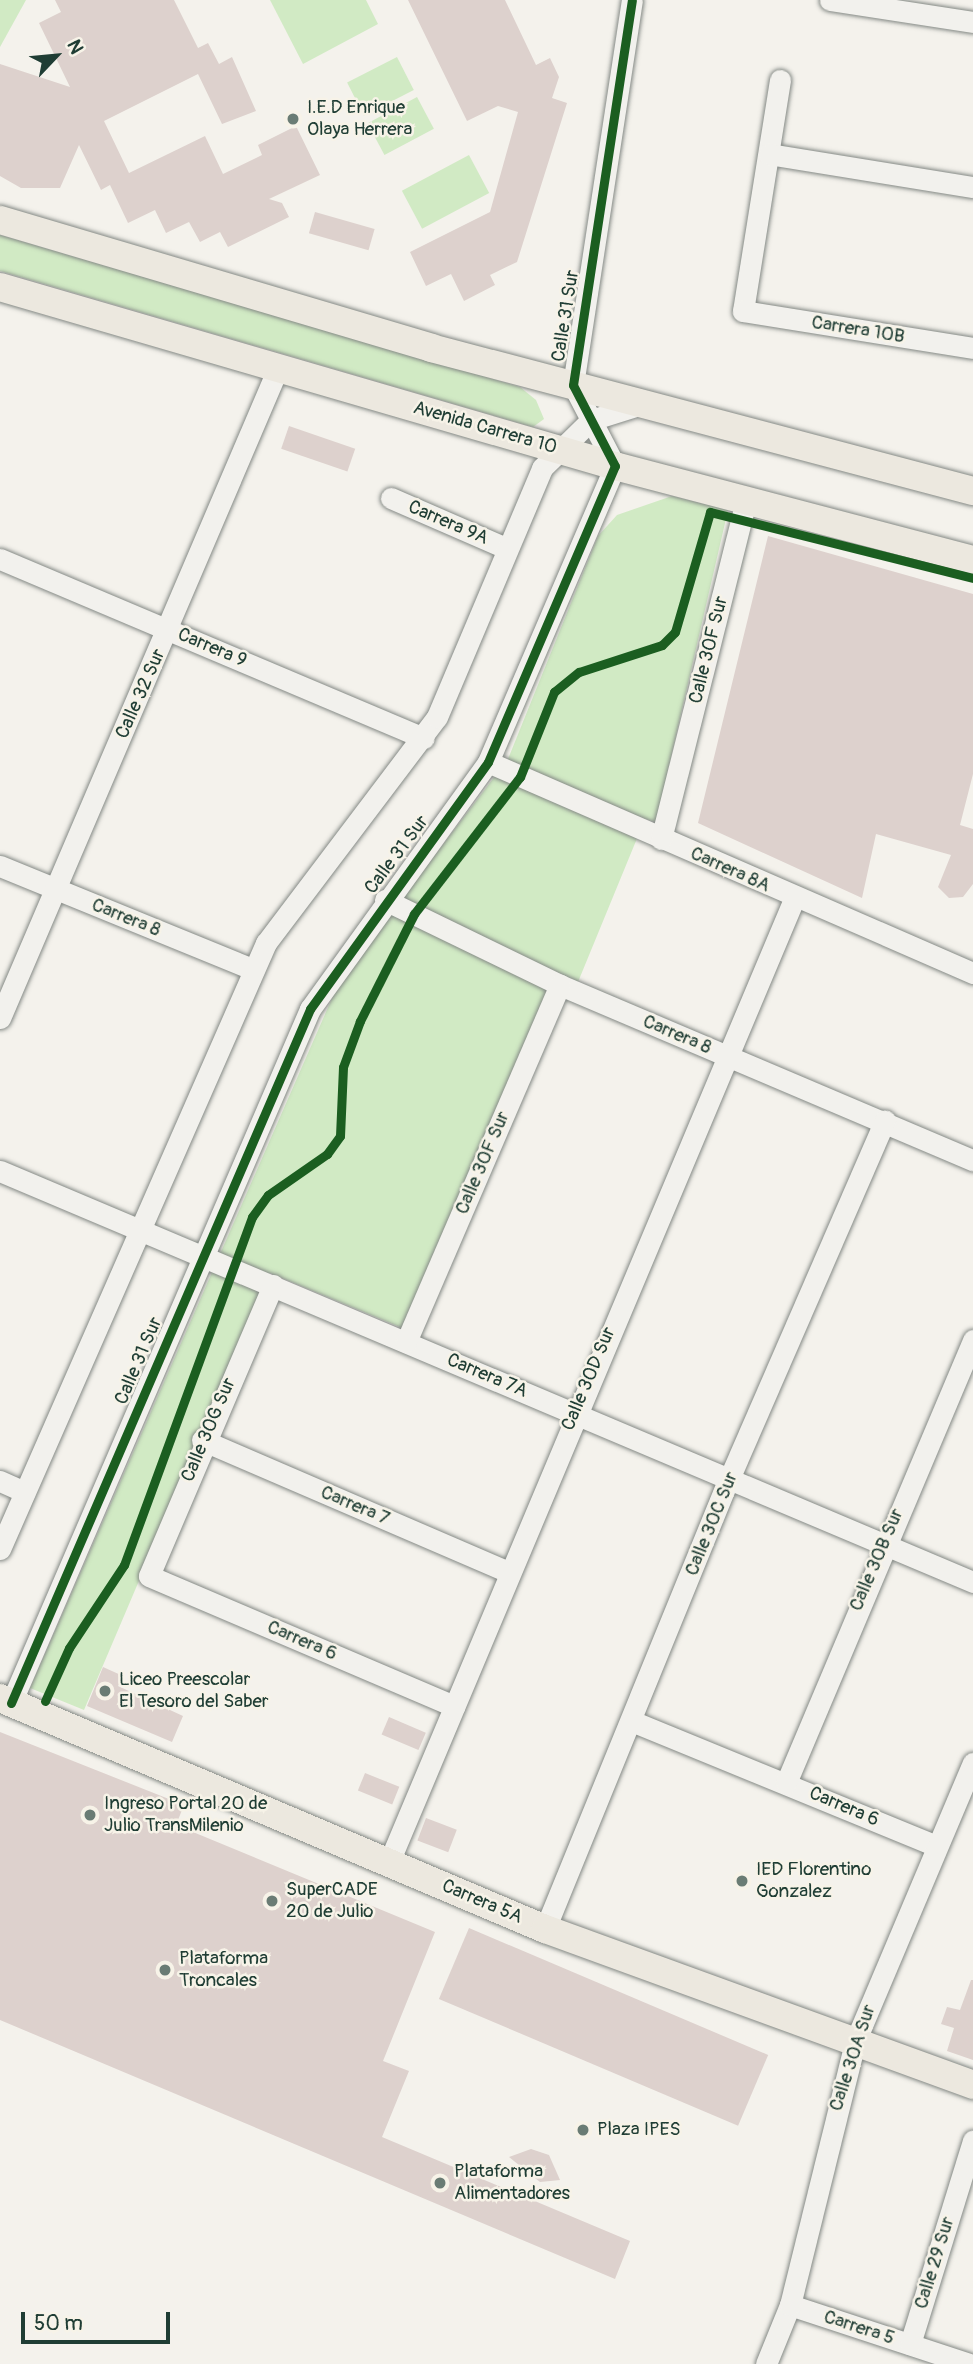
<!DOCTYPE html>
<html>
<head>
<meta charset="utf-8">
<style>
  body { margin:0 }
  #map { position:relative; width:973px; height:2364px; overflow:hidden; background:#f4f2ec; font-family:Pangolin,sans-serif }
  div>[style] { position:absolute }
  .green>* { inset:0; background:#d1eac4; transform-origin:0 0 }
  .building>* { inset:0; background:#ddd1cd; transform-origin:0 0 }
  .roads { filter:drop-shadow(0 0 2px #848985) drop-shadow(0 0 2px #848985) }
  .minor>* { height:21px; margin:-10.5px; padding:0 10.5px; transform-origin:10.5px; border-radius:10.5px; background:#f2f1ed }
  .major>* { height:28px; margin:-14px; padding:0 14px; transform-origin:14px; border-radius:14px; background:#ece8df }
  .cycleway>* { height:9px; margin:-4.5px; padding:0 4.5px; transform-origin:4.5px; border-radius:4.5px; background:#1b5e20 }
  .dots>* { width:19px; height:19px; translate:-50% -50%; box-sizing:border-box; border:4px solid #f7f3e8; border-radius:50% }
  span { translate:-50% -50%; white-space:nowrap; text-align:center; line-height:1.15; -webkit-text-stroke:5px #f7f3e8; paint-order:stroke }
  .poi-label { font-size:19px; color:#1f3d34 }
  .left { translate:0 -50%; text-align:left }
  .street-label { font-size:19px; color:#1f3d34 }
  .north { position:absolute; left:21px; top:21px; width:70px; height:70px; -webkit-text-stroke:5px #f7f3e8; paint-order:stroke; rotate:64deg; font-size:19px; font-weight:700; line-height:28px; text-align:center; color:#1f3d34 }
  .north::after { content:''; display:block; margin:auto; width:24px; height:32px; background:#1f3d34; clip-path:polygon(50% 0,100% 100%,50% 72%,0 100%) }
  .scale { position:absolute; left:21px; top:2312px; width:149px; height:32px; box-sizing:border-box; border:4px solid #1f3d34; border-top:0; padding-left:9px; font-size:21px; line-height:24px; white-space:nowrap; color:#1f3d34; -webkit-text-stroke:5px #f7f3e8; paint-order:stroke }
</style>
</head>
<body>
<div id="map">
  <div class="green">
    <i style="clip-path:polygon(0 0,26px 0,0 47px)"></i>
    <i style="clip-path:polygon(270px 0,366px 0,378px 24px,303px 64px)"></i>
    <i style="left:397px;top:57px;width:37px;height:56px;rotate:63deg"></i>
    <i style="left:417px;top:97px;width:36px;height:56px;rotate:62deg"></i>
    <i style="left:469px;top:155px;width:43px;height:76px;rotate:62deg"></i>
    <i style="clip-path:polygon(0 235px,520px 387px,536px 400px,544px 419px,533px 427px,0 271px)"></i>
    <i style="clip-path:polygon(672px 496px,728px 510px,656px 822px,645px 819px,578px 982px,558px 975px,407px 1330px,270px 1273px,84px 1710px,30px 1688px,340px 980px,508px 759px,598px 536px,617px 515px)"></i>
  </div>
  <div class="building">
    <i style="clip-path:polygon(55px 0,174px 0,198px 48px,208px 43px,219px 64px,232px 57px,256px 111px,222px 124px,198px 74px,104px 121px,129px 173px,205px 136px,223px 174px,262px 155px,258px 145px,296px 126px,320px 175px,269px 199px,282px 203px,289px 217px,228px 247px,220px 232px,200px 242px,189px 222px,166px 233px,155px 210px,128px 223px,110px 185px,101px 190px,79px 145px,60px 188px,21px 188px,0 176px,0 64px,70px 87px,39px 23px,61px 12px)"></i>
    <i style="clip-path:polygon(408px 0,505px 0,536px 65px,550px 58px,559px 77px,552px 98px,567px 103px,517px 262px,490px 275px,495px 285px,464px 301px,451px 274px,426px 286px,410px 252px,490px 212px,518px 112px,498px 106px,467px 121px)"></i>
    <i style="left:315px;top:212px;width:62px;height:22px;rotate:16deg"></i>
    <i style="left:289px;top:426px;width:70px;height:24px;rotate:19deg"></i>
    <i style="clip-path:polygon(768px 536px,973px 594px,973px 774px,960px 825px,973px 829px,973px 884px,963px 897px,949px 898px,938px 887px,951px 855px,876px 834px,862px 898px,698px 823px)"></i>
    <i style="clip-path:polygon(103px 1667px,123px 1676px,118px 1686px,183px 1716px,172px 1742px,87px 1706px)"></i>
    <i style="left:389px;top:1717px;width:40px;height:19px;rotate:23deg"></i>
    <i style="clip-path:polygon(0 1732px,184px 1805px,176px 1825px,435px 1932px,383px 2061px,409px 2071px,382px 2137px,630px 2241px,615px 2279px,0 2020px)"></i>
    <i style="left:365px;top:1773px;width:37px;height:19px;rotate:22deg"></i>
    <i style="left:426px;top:1818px;width:33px;height:24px;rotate:21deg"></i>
    <i style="left:469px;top:1928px;width:325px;height:77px;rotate:23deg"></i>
    <i style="clip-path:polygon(971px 1980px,973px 1980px,973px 2060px,947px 2051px,954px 2028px,941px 2024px,947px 2007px,960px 2010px)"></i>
    <i style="clip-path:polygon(531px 2149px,549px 2155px,560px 2180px,540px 2182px,509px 2157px)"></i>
  </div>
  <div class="roads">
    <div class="minor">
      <i style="left:830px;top:0;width:145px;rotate:8.7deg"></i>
      <i style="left:780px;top:80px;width:234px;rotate:99.1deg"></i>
      <i style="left:743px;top:311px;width:233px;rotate:9.1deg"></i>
      <i style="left:769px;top:154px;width:207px;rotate:9.2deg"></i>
      <i style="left:391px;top:498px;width:125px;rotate:23.5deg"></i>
      <i style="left:0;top:559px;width:460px;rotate:22.9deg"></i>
      <i style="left:488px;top:762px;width:529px;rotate:23.51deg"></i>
      <i style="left:661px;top:839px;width:349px;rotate:-75.9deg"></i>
      <i style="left:0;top:866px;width:273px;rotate:22.2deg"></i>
      <i style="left:385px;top:900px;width:195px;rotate:25.9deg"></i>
      <i style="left:560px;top:985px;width:449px;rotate:23deg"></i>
      <i style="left:0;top:1018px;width:707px;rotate:-66.84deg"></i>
      <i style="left:0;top:1171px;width:1056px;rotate:22.9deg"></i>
      <i style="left:273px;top:1285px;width:316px;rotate:113.1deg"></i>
      <i style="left:149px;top:1576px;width:332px;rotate:23.1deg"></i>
      <i style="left:406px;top:1342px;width:389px;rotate:-66.7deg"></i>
      <i style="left:202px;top:1440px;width:334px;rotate:23.3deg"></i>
      <i style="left:0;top:1481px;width:27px;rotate:24deg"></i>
      <i style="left:0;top:1549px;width:662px;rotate:-66.3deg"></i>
      <i style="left:266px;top:943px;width:283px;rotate:-52.9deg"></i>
      <i style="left:437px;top:717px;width:270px;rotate:-67.1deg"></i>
      <i style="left:542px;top:468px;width:69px;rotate:-44.4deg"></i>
      <i style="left:591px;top:420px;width:50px;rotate:-17.4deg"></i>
      <i style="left:11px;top:1703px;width:756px;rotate:-66.69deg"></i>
      <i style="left:310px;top:1009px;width:304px;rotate:-54.2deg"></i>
      <i style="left:488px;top:762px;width:322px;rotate:-66.8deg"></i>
      <i style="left:615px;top:466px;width:91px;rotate:-117.4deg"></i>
      <i style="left:573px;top:385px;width:389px;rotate:-81.3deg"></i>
      <i style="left:634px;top:1722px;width:327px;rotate:22.3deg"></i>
      <i style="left:786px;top:1783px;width:481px;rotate:-67.1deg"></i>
      <i style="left:389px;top:1862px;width:1045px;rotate:-67.19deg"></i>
      <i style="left:545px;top:1929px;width:486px;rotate:-67.8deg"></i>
      <i style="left:729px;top:1479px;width:391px;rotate:-66.5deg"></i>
      <i style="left:790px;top:2305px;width:188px;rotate:18.2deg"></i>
      <i style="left:910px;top:2344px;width:213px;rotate:-72.8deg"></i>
      <i style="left:766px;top:2364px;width:64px;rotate:-67.9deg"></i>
      <i style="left:790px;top:2305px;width:271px;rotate:-76.1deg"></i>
      <i style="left:855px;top:2042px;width:303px;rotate:-67.1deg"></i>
    </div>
    <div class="major">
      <i style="left:0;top:220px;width:450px;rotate:16.5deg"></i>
      <i style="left:431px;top:348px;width:561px;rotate:14.78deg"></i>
      <i style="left:0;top:287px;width:641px;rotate:16.23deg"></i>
      <i style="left:615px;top:466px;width:370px;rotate:14.7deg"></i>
      <i style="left:0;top:1698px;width:592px;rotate:22.97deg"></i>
      <i style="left:545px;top:1929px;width:456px;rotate:20deg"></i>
    </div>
  </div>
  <div class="cycleway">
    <i style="left:45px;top:1701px;width:58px;rotate:-65.6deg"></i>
    <i style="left:69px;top:1648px;width:100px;rotate:-56.5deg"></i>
    <i style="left:124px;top:1565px;width:371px;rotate:-69.8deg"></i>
    <i style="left:252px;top:1217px;width:27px;rotate:-54deg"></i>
    <i style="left:268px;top:1195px;width:72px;rotate:-34.8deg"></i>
    <i style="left:327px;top:1154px;width:22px;rotate:-54deg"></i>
    <i style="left:340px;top:1136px;width:69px;rotate:-87.5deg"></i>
    <i style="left:343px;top:1067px;width:49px;rotate:-69.7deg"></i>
    <i style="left:360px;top:1021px;width:120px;rotate:-63.2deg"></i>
    <i style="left:414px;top:914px;width:173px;rotate:-52.3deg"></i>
    <i style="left:520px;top:777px;width:92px;rotate:-68.2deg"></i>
    <i style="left:554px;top:692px;width:32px;rotate:-39deg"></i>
    <i style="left:579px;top:672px;width:87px;rotate:-18deg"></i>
    <i style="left:662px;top:645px;width:18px;rotate:-45deg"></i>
    <i style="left:675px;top:632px;width:125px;rotate:-73.7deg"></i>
    <i style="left:710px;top:512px;width:271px;rotate:14.1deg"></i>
    <i style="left:11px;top:1703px;width:756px;rotate:-66.69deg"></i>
    <i style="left:310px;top:1009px;width:304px;rotate:-54.2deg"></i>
    <i style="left:488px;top:762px;width:322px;rotate:-66.8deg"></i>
    <i style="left:615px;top:466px;width:91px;rotate:-117.4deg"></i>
    <i style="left:573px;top:385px;width:389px;rotate:-81.3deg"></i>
  </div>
  <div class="dots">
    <i style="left:293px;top:119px;background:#6a7c74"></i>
    <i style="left:105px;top:1691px;background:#6a7c74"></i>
    <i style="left:90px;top:1815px;background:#6a7c74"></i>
    <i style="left:742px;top:1881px;background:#6a7c74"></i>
    <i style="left:272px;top:1901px;background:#6a7c74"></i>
    <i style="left:165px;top:1970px;background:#6a7c74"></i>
    <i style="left:583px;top:2130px;background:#6a7c74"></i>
    <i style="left:440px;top:2183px;background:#6a7c74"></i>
  </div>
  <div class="poi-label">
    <span class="left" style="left:307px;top:119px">I.E.D Enrique<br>Olaya Herrera</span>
    <span class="left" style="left:119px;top:1691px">Liceo Preescolar<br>El Tesoro del Saber</span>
    <span class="left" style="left:104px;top:1815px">Ingreso Portal 20 de<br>Julio TransMilenio</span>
    <span class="left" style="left:756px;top:1881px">IED Florentino<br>Gonzalez</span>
    <span class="left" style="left:286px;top:1901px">SuperCADE<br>20 de Julio</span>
    <span class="left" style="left:179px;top:1970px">Plataforma<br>Troncales</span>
    <span class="left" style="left:597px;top:2130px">Plaza IPES</span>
    <span class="left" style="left:454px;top:2183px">Plataforma<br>Alimentadores</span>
  </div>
  <div class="street-label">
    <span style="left:566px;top:316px;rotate:-81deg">Calle 31 Sur</span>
    <span style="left:858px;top:330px;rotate:9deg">Carrera 10B</span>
    <span style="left:485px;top:428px;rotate:16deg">Avenida Carrera 10</span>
    <span style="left:448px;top:523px;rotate:23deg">Carrera 9A</span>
    <span style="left:212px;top:648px;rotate:23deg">Carrera 9</span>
    <span style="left:709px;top:650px;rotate:-76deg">Calle 30F Sur</span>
    <span style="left:141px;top:694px;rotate:-66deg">Calle 32 Sur</span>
    <span style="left:397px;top:855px;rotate:-53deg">Calle 31 Sur</span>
    <span style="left:730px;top:870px;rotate:24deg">Carrera 8A</span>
    <span style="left:126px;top:918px;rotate:22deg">Carrera 8</span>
    <span style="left:677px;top:1035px;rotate:23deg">Carrera 8</span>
    <span style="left:483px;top:1163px;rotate:-67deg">Calle 30F Sur</span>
    <span style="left:139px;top:1361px;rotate:-67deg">Calle 31 Sur</span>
    <span style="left:487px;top:1376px;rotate:23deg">Carrera 7A</span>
    <span style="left:589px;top:1379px;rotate:-67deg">Calle 30D Sur</span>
    <span style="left:209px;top:1430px;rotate:-67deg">Calle 30G Sur</span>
    <span style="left:355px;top:1506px;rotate:23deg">Carrera 7</span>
    <span style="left:712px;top:1524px;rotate:-68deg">Calle 30C Sur</span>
    <span style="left:877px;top:1560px;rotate:-67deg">Calle 30B Sur</span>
    <span style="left:302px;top:1641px;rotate:23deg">Carrera 6</span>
    <span style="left:844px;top:1807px;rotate:23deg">Carrera 6</span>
    <span style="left:482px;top:1902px;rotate:23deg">Carrera 5A</span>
    <span style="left:853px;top:2058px;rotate:-72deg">Calle 30A Sur</span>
    <span style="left:935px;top:2263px;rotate:-73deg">Calle 29 Sur</span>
    <span style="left:859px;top:2328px;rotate:18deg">Carrera 5</span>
  </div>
  <div class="north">N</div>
  <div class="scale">50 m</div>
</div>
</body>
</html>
